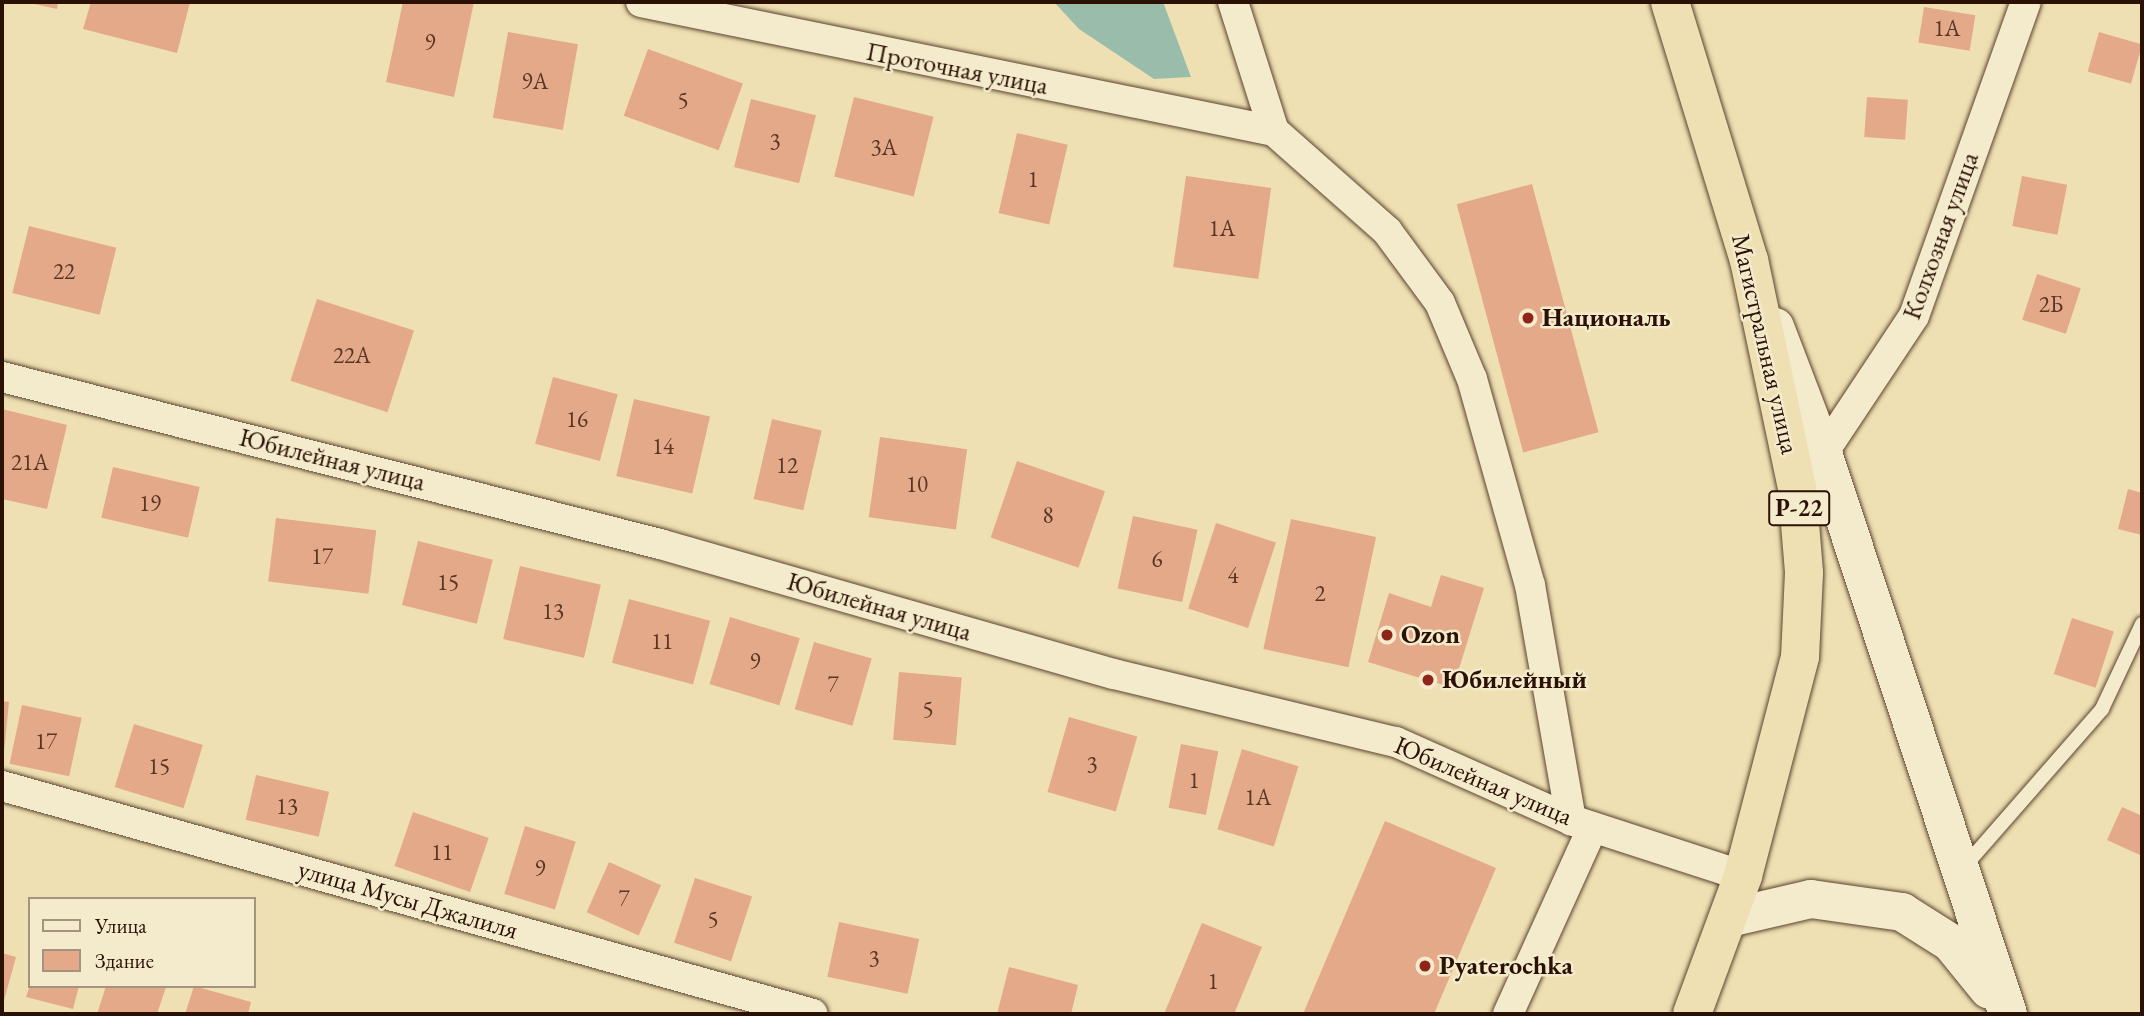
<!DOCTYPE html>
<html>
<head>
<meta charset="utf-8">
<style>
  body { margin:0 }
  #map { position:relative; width:2144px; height:1016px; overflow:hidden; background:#eee0b2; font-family:"EB Garamond",serif }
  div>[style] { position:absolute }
  .water>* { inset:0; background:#99bdaa }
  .building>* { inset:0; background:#e4a988; transform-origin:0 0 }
  .roads { filter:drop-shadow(0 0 2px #5c4430) drop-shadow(0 0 2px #5c4430) }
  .service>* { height:14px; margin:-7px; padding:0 7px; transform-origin:7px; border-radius:7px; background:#f4ebcd }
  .minor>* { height:30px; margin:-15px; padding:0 15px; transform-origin:15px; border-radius:15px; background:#f4ebcd }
  .secondary>* { height:38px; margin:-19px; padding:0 19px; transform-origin:19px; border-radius:19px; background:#f4ebcd }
  .trunk>* { height:38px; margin:-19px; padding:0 19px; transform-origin:19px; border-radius:19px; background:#eee0b2 }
  .dots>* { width:19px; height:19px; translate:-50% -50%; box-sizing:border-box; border:4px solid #f4ebcd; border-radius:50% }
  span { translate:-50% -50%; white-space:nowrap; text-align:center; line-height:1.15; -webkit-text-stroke:5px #f4ebcd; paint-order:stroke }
  .number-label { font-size:23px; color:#593625 }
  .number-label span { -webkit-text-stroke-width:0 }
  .shield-label span { padding:2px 5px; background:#f4ebcd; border:2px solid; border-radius:5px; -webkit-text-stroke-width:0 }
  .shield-label { font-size:24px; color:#2b1004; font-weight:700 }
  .street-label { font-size:26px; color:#2b1004 }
  .poi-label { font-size:26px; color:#2b1004; font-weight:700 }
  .left { translate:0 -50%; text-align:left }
  .frame { position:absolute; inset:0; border:4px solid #2b1004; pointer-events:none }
  .legend { position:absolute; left:28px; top:897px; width:228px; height:91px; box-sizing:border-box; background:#f4ebcd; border:2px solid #a4937d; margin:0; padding:9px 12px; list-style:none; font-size:21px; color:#2b1004 }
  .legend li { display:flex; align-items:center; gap:14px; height:35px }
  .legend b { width:35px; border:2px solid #a4937d }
</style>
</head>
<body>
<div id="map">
  <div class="water">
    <i style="clip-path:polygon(1054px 2px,1163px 2px,1191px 77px,1154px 79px,1079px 29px)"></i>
  </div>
  <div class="building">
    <i style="clip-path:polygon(25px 2px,58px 2px,57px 9px)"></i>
    <i style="clip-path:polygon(91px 2px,190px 2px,177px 53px,83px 29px)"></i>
    <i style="clip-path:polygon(403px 2px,474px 2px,454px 97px,386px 82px)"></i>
    <i style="left:1924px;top:7px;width:52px;height:36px;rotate:9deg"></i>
    <i style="left:508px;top:32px;width:71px;height:87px;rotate:10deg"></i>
    <i style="left:2099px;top:32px;width:45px;height:41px;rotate:16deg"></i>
    <i style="left:648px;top:49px;width:101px;height:71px;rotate:20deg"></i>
    <i style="left:854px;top:97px;width:82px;height:82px;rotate:14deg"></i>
    <i style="left:1867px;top:97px;width:41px;height:40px;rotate:4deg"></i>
    <i style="left:751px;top:99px;width:67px;height:70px;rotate:14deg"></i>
    <i style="left:1017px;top:133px;width:52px;height:82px;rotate:13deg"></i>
    <i style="left:1186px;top:176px;width:86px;height:92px;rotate:8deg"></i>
    <i style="left:2022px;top:176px;width:46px;height:51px;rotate:11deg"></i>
    <i style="left:1532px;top:184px;width:257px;height:78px;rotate:75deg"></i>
    <i style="left:29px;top:226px;width:90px;height:69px;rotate:14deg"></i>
    <i style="left:2037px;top:274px;width:46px;height:48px;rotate:18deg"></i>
    <i style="left:317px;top:299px;width:102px;height:86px;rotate:18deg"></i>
    <i style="left:553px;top:377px;width:67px;height:69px;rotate:15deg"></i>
    <i style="left:634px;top:399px;width:78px;height:79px;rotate:13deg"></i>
    <i style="clip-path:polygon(2px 409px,67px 425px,47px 509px,2px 499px)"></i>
    <i style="left:772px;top:419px;width:51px;height:82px;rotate:13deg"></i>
    <i style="left:880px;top:437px;width:88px;height:81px;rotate:8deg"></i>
    <i style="left:1017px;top:461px;width:93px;height:81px;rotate:19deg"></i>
    <i style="left:113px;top:467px;width:89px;height:52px;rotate:13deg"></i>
    <i style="clip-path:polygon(2128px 489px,2142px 493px,2142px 535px,2118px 529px)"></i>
    <i style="left:1133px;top:516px;width:66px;height:74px;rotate:12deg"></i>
    <i style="left:276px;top:518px;width:101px;height:64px;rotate:7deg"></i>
    <i style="left:1291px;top:519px;width:87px;height:133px;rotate:12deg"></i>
    <i style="left:1216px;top:523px;width:63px;height:90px;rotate:18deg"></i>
    <i style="left:418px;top:541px;width:77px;height:66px;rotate:14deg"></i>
    <i style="left:520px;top:566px;width:83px;height:75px;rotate:13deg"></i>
    <i style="clip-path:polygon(1441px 575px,1484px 588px,1453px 688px,1368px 662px,1389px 593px,1431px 607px)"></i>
    <i style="left:629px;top:599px;width:84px;height:66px;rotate:15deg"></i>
    <i style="left:730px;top:617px;width:73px;height:70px;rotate:17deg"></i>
    <i style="left:2072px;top:618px;width:44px;height:59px;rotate:18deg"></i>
    <i style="left:814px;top:642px;width:60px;height:70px;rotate:16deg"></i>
    <i style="left:899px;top:672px;width:63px;height:68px;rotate:5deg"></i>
    <i style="clip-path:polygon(2px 701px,9px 702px,4px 752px,2px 752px)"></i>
    <i style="left:22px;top:705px;width:61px;height:60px;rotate:12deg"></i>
    <i style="left:1069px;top:717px;width:71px;height:78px;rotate:16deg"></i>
    <i style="left:134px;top:724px;width:72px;height:66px;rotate:17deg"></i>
    <i style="left:1181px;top:744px;width:38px;height:65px;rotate:11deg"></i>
    <i style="left:1242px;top:749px;width:59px;height:84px;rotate:17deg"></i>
    <i style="left:256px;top:775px;width:75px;height:46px;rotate:13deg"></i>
    <i style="clip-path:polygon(2122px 807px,2142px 816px,2142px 856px,2107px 840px)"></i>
    <i style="left:413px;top:812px;width:80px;height:57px;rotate:19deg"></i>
    <i style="clip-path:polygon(1385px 821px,1496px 868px,1434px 1014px,1303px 1014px)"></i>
    <i style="left:525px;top:826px;width:53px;height:71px;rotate:17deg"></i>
    <i style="left:609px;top:862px;width:57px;height:55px;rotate:24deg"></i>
    <i style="left:695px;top:878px;width:60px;height:68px;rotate:18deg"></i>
    <i style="left:839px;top:922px;width:82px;height:56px;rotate:12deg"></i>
    <i style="clip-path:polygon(1202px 923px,1262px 947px,1234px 1014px,1164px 1014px)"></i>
    <i style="clip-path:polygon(2px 953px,16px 957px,3px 1004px,2px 1004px)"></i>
    <i style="clip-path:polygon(1009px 967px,1078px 985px,1071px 1014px,997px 1014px)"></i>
    <i style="clip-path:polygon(30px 986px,79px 986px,73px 1009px,26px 997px)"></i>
    <i style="clip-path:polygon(106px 986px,164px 986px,166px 987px,157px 1014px,97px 1014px)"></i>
    <i style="clip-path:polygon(194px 986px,251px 1002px,248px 1014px,185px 1014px)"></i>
  </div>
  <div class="roads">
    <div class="service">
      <i style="left:1963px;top:868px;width:211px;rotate:-48.8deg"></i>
      <i style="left:2102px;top:709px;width:94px;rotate:-64.8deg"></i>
    </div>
    <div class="minor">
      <i style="left:641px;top:2px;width:646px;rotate:11.52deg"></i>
      <i style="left:1233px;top:2px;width:135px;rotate:72.4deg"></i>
      <i style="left:1274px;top:131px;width:151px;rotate:41.5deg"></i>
      <i style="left:1387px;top:231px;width:89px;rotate:53.6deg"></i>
      <i style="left:1440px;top:303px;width:82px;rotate:67.2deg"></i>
      <i style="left:1472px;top:379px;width:214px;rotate:74.3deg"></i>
      <i style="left:1530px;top:585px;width:239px;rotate:80.1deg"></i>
      <i style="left:2px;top:377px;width:679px;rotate:14.24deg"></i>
      <i style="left:660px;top:544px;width:472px;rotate:16deg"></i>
      <i style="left:1114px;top:674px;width:290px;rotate:13.6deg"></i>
      <i style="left:1396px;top:742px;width:192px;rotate:24deg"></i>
      <i style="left:1571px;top:820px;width:181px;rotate:18deg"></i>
      <i style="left:1823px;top:453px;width:164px;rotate:-56.4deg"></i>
      <i style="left:1914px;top:316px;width:333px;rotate:-70.4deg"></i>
      <i style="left:2px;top:786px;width:842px;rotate:15.7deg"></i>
      <i style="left:1508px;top:1014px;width:205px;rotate:-65.6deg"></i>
    </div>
    <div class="secondary">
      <i style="left:1775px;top:327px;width:135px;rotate:69.1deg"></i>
      <i style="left:1823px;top:453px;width:591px;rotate:71.75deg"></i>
      <i style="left:1729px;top:918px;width:84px;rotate:-13deg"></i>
      <i style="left:1811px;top:899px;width:92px;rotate:8.1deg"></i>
      <i style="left:1902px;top:912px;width:58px;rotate:32.3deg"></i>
      <i style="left:1951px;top:943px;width:60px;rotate:51deg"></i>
    </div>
    <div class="trunk">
      <i style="left:1670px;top:2px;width:270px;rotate:73deg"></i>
      <i style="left:1749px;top:260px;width:232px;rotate:78.1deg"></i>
      <i style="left:1797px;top:487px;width:86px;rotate:85.3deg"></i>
      <i style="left:1804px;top:573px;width:84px;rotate:92.7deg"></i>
      <i style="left:1800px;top:657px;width:226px;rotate:104.6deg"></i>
      <i style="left:1743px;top:876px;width:147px;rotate:110.3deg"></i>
    </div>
  </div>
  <div class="dots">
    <i style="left:1528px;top:318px;background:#8f2418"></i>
    <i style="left:1387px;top:635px;background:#8f2418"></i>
    <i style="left:1428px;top:680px;background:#8f2418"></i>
    <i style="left:1425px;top:966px;background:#8f2418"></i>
  </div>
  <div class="number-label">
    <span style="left:1947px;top:28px">1А</span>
    <span style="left:430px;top:42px">9</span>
    <span style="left:535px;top:81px">9А</span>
    <span style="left:683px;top:100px">5</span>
    <span style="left:775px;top:141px">3</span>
    <span style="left:884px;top:147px">3А</span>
    <span style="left:1033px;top:179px">1</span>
    <span style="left:1222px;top:228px">1А</span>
    <span style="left:64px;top:271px">22</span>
    <span style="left:2051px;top:304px">2Б</span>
    <span style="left:352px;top:355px">22А</span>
    <span style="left:577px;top:419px">16</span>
    <span style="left:663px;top:446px">14</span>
    <span style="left:30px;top:462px">21А</span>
    <span style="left:787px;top:465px">12</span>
    <span style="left:917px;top:484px">10</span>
    <span style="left:150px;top:503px">19</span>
    <span style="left:1048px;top:515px">8</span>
    <span style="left:322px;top:556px">17</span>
    <span style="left:1157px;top:559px">6</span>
    <span style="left:1233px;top:575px">4</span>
    <span style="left:448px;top:582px">15</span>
    <span style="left:1320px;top:593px">2</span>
    <span style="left:553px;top:611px">13</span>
    <span style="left:662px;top:641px">11</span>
    <span style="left:755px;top:661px">9</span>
    <span style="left:833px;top:684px">7</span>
    <span style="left:928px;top:709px">5</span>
    <span style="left:46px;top:741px">17</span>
    <span style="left:1092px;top:764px">3</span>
    <span style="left:159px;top:766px">15</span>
    <span style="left:1194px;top:780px">1</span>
    <span style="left:1258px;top:797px">1А</span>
    <span style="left:287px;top:806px">13</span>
    <span style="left:442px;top:852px">11</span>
    <span style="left:540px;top:868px">9</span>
    <span style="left:624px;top:898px">7</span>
    <span style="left:713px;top:919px">5</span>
    <span style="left:874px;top:958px">3</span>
    <span style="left:1213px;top:981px">1</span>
  </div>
  <div class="shield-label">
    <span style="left:1799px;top:508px">Р-22</span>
  </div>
  <div class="street-label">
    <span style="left:957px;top:69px;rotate:11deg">Проточная улица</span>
    <span style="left:1941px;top:236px;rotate:-70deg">Колхозная улица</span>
    <span style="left:1765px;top:344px;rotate:77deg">Магистральная улица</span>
    <span style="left:332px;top:460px;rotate:14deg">Юбилейная улица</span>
    <span style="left:879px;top:607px;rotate:16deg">Юбилейная улица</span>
    <span style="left:1483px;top:781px;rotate:23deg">Юбилейная улица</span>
    <span style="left:408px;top:900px;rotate:16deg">улица Мусы Джалиля</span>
  </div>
  <div class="poi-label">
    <span class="left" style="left:1542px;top:318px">Националь</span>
    <span class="left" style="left:1401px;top:635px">Ozon</span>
    <span class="left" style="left:1442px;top:680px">Юбилейный</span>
    <span class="left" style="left:1439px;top:966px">Pyaterochka</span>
  </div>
  <div class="frame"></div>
  <ul class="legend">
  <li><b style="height:9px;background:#f4ebcd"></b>Улица</li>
  <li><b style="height:19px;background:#e4a988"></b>Здание</li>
  </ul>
</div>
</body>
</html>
